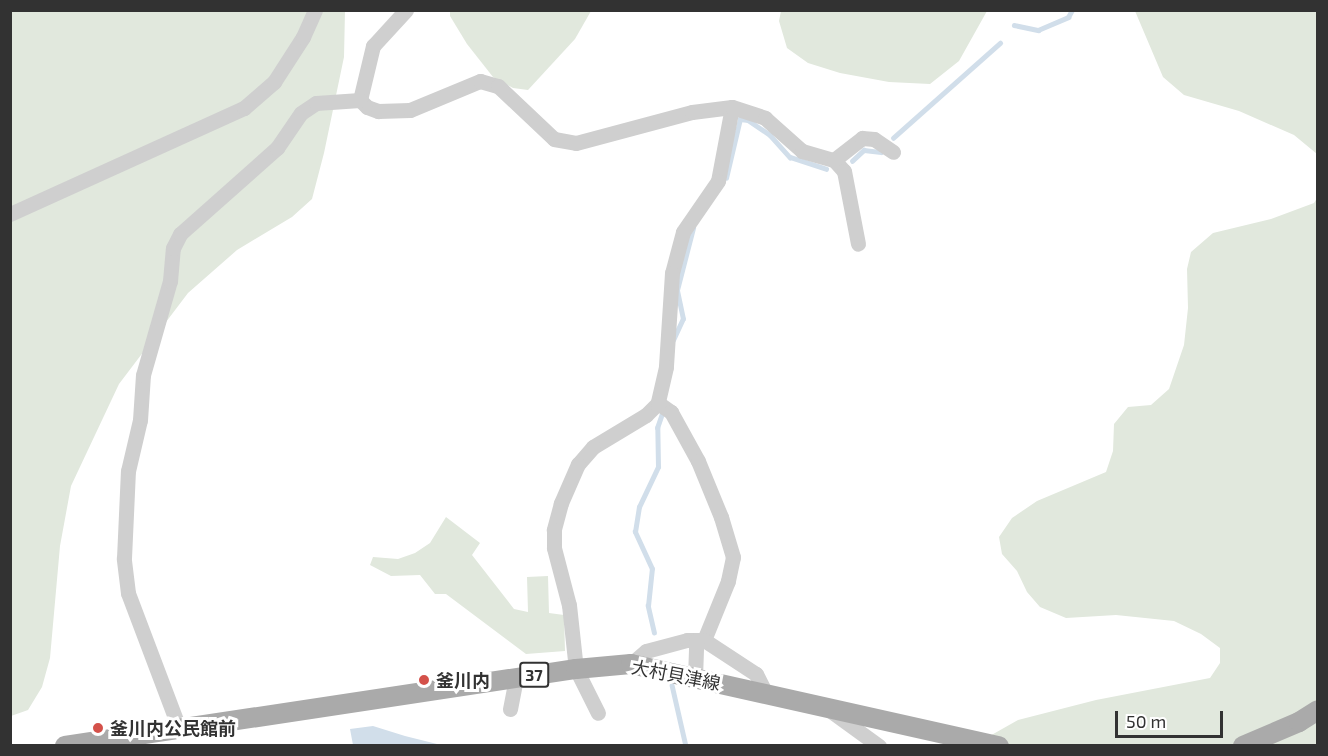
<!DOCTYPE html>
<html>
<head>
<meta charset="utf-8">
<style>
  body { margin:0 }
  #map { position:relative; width:1328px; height:756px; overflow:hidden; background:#fff; font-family:"Exo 2","Noto Sans JP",sans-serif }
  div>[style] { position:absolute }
  .green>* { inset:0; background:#e1e8dd }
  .water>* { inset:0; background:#d1deea }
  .stream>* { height:4.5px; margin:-2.25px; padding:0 2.25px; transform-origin:2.25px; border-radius:2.25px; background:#d1deea }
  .minor>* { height:15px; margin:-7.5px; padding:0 7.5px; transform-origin:7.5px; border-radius:7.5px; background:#cfcfcf }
  .major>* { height:20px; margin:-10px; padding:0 10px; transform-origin:10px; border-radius:10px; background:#aaa }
  .dots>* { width:16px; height:16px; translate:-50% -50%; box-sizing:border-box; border:3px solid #fff; border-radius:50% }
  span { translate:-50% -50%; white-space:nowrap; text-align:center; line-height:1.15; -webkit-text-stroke:6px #fff; paint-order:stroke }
  .shield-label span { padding:2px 4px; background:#fff; border:2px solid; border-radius:4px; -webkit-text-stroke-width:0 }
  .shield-label { font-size:16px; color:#323232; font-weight:700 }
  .street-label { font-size:18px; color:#323232 }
  .poi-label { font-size:18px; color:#323232; font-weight:700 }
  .left { translate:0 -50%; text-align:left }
  .frame { position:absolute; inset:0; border:12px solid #323232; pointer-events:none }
  .scale { position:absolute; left:1115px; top:711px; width:108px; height:27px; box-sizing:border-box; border:3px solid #323232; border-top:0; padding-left:8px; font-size:18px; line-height:21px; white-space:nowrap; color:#323232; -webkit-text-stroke:4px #fff; paint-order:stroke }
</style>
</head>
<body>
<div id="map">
  <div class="green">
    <i style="clip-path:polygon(450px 10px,591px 11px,575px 39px,528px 90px,513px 88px,493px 77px,467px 44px,450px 16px)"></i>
    <i style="clip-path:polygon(10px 11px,345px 11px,344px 57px,324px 153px,312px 199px,292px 217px,237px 250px,188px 293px,119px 384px,71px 486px,60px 546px,50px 658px,42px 687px,28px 710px,11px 716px)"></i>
    <i style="clip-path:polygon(781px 11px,781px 10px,987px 11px,959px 61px,930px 84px,889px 82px,840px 73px,808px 63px,787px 48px,779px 21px)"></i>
    <i style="clip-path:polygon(1135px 11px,1317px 11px,1317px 154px,1294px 135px,1239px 111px,1184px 95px,1163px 77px)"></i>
    <i style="clip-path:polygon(1317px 198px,1317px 745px,972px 746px,1018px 720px,1096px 700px,1210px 678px,1220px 663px,1220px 648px,1201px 634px,1174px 621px,1116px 615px,1066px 618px,1040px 607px,1027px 592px,1017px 571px,1002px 554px,999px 537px,1012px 518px,1037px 501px,1106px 472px,1113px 451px,1114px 424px,1128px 407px,1151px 405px,1169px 389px,1184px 345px,1188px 308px,1187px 269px,1191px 252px,1213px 233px,1271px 219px,1314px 203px)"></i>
    <i style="clip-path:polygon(446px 517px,480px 543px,472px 555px,514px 609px,528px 612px,527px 577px,548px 576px,549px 613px,564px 615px,565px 651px,526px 654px,446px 594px,435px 594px,420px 575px,391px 576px,370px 565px,373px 557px,398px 559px,415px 553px,430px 543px)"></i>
  </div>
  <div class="water">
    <i style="clip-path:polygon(373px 726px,405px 736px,441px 745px,353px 745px,350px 729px)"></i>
  </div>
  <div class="stream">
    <i style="left:1014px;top:25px;width:25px;rotate:12deg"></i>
    <i style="left:1038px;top:30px;width:33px;rotate:-23deg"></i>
    <i style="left:1068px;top:17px;width:8px;rotate:-60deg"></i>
    <i style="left:893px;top:138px;width:143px;rotate:-41.6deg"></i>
    <i style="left:852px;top:161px;width:16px;rotate:-43deg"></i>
    <i style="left:864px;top:150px;width:17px;rotate:7deg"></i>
    <i style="left:726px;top:178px;width:61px;rotate:-76.7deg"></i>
    <i style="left:740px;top:119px;width:8px;rotate:7deg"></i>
    <i style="left:748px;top:120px;width:27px;rotate:34deg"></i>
    <i style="left:770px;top:135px;width:30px;rotate:48deg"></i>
    <i style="left:790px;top:157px;width:38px;rotate:18deg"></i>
    <i style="left:673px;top:340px;width:23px;rotate:-65deg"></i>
    <i style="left:683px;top:319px;width:30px;rotate:-102deg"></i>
    <i style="left:677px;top:290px;width:64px;rotate:-75.5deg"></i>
    <i style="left:654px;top:633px;width:28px;rotate:-103deg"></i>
    <i style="left:648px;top:606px;width:37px;rotate:-84deg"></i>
    <i style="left:652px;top:569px;width:41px;rotate:-114.7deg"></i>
    <i style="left:635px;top:532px;width:25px;rotate:-81deg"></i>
    <i style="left:639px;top:507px;width:44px;rotate:-64.6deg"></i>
    <i style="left:658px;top:467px;width:39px;rotate:-91deg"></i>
    <i style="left:657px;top:428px;width:18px;rotate:-71deg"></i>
    <i style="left:672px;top:685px;width:63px;rotate:77.1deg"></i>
  </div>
  <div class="minor">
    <i style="left:360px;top:100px;width:10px;rotate:45deg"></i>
    <i style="left:367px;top:107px;width:12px;rotate:20deg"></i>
    <i style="left:378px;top:111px;width:32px;rotate:-2deg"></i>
    <i style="left:410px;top:110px;width:76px;rotate:-22.5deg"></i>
    <i style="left:480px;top:81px;width:19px;rotate:16deg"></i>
    <i style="left:498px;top:86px;width:77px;rotate:43.4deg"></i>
    <i style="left:554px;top:139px;width:22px;rotate:10deg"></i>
    <i style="left:576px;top:143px;width:120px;rotate:-15deg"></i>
    <i style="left:692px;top:112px;width:40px;rotate:-7.1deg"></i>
    <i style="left:732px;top:107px;width:75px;rotate:100.7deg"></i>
    <i style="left:718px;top:181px;width:62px;rotate:124.5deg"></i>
    <i style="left:683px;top:232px;width:42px;rotate:105deg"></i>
    <i style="left:672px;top:273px;width:94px;rotate:93.7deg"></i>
    <i style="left:666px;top:367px;width:37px;rotate:103deg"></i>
    <i style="left:658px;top:403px;width:17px;rotate:135deg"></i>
    <i style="left:646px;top:415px;width:62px;rotate:148.9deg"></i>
    <i style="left:593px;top:447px;width:23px;rotate:131deg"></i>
    <i style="left:578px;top:464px;width:43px;rotate:113.6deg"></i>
    <i style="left:561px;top:503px;width:28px;rotate:105deg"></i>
    <i style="left:554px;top:530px;width:18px;rotate:90deg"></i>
    <i style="left:554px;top:548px;width:59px;rotate:75.3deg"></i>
    <i style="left:569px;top:605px;width:64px;rotate:83.8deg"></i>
    <i style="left:576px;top:669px;width:49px;rotate:63.4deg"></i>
    <i style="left:360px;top:100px;width:56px;rotate:-76.5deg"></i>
    <i style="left:373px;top:46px;width:49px;rotate:-47.5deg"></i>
    <i style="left:732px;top:107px;width:35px;rotate:18deg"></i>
    <i style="left:765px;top:118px;width:50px;rotate:41.7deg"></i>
    <i style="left:802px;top:151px;width:33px;rotate:16deg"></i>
    <i style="left:834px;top:160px;width:36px;rotate:-38deg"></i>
    <i style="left:862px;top:138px;width:12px;rotate:5deg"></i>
    <i style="left:874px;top:139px;width:23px;rotate:34deg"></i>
    <i style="left:834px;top:160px;width:15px;rotate:48deg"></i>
    <i style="left:844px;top:171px;width:74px;rotate:79.1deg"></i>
    <i style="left:10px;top:214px;width:257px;rotate:-24.4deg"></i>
    <i style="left:244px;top:108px;width:40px;rotate:-41deg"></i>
    <i style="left:274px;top:82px;width:54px;rotate:-57.2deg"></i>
    <i style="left:303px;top:37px;width:30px;rotate:-66deg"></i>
    <i style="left:658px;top:403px;width:16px;rotate:35deg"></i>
    <i style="left:671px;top:412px;width:56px;rotate:61.1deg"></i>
    <i style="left:698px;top:461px;width:61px;rotate:67.7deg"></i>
    <i style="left:721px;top:517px;width:42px;rotate:73.3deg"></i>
    <i style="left:733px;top:557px;width:25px;rotate:102deg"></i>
    <i style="left:728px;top:581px;width:64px;rotate:112.1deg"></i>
    <i style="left:631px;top:664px;width:20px;rotate:-41deg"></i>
    <i style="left:646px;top:651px;width:42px;rotate:-15deg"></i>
    <i style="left:687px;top:640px;width:17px"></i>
    <i style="left:704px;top:640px;width:62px;rotate:33.2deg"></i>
    <i style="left:756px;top:674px;width:20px;rotate:63deg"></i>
    <i style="left:695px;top:678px;width:38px;rotate:-88deg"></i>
    <i style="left:510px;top:709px;width:32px;rotate:-79deg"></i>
    <i style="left:828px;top:709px;width:63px;rotate:36deg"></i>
    <i style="left:179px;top:728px;width:144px;rotate:-110.7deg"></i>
    <i style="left:128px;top:593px;width:35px;rotate:-97deg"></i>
    <i style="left:124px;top:558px;width:87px;rotate:-87.4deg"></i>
    <i style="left:128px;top:471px;width:52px;rotate:-76.8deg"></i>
    <i style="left:140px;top:420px;width:45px;rotate:-86.2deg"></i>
    <i style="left:143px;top:375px;width:98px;rotate:-74deg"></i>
    <i style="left:170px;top:281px;width:33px;rotate:-85deg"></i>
    <i style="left:173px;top:248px;width:16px;rotate:-63deg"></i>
    <i style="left:180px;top:234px;width:130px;rotate:-41.6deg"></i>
    <i style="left:277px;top:148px;width:42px;rotate:-55.6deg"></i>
    <i style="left:301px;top:113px;width:18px;rotate:-34deg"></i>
    <i style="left:316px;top:103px;width:44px;rotate:-3.9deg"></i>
  </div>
  <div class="major">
    <i style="left:65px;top:746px;width:517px;rotate:-8.57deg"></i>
    <i style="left:576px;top:669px;width:55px;rotate:-5.2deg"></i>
    <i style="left:631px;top:664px;width:377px;rotate:12.6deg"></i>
    <i style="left:1243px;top:746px;width:61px;rotate:-23.2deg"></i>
    <i style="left:1299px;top:722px;width:22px;rotate:-32deg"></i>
  </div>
  <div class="dots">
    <i style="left:424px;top:680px;background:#d4514a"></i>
    <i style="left:98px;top:728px;background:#d4514a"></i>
  </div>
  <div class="shield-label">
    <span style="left:534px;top:675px">37</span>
  </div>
  <div class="street-label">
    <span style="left:676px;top:675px;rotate:11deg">大村貝津線</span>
  </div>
  <div class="poi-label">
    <span class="left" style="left:436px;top:680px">釜川内</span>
    <span class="left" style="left:110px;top:728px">釜川内公民館前</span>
  </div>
  <div class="frame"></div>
  <div class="scale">50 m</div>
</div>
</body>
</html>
